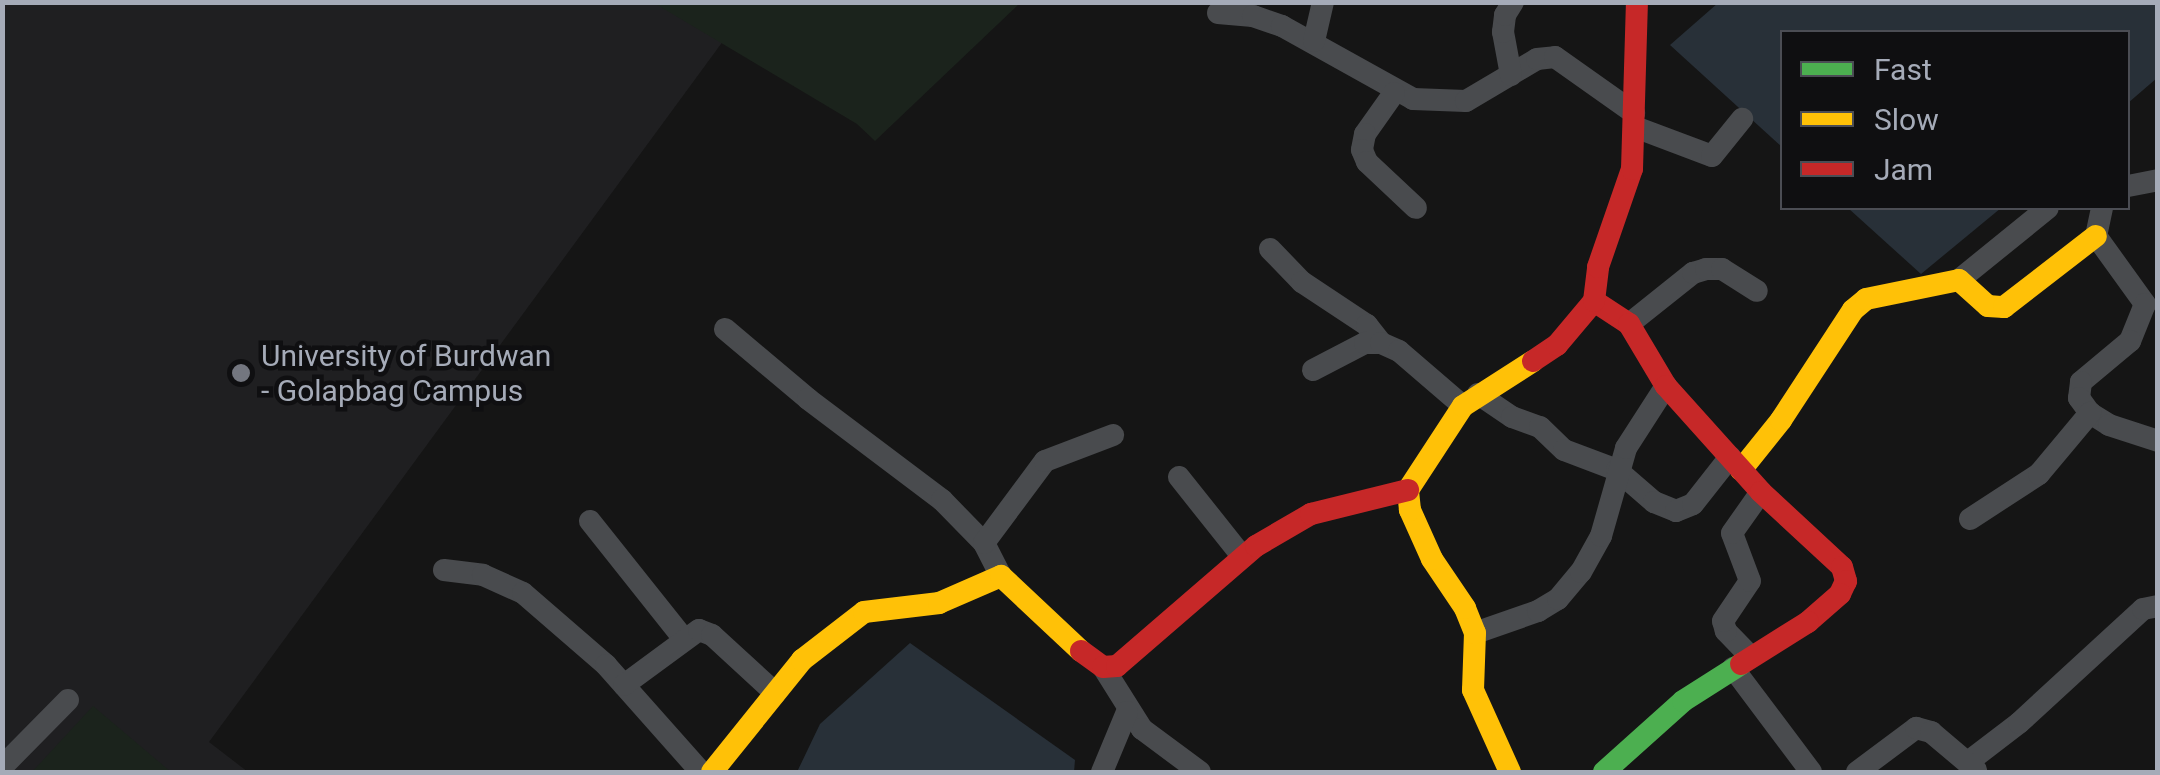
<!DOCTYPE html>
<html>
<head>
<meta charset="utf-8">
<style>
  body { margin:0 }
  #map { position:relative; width:2160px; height:775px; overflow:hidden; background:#151515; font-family:Roboto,sans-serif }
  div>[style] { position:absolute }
  .built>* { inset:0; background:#1f1f21 }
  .green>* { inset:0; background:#1b231c }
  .water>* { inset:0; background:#283038 }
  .street>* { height:22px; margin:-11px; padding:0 11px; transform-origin:11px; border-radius:11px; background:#494b4e }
  .fast>* { height:22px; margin:-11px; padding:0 11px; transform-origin:11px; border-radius:11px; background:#4caf50 }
  .slow>* { height:22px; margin:-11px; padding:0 11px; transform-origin:11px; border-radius:11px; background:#ffc107 }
  .jam>* { height:22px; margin:-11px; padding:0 11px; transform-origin:11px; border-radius:11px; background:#c62828 }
  .dots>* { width:28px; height:28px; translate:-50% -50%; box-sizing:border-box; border:5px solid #0f0f11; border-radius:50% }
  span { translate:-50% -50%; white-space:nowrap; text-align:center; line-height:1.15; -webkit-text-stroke:9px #0f0f11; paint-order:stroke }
  .poi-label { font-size:30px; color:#a5abb8 }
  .left { translate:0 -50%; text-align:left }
  .frame { position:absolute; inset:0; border:5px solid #a5abb8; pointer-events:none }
  .legend { position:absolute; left:1780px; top:30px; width:350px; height:180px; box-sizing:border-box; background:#0f0f11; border:2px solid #4b4d54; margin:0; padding:12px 18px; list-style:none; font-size:30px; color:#a5abb8 }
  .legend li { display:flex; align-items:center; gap:20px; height:50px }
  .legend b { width:50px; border:2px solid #4b4d54 }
</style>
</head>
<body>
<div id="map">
  <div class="built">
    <i style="clip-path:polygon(2px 3px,751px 3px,209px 742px,248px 772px,3px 772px)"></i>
  </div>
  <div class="green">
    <i style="clip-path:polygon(654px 3px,1020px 3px,875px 141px,857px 124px)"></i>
    <i style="clip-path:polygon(93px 706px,171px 772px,32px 772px)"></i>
  </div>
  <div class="water">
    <i style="clip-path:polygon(1718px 3px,2157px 3px,2157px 78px,2128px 103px,2128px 32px,1782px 32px,1782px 147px,1670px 45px)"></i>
    <i style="clip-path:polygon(1848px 208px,2001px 208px,1921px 274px)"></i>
    <i style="clip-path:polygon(910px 643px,1075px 760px,1074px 772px,797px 772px,820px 724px)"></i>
  </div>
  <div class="street">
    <i style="left:1218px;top:13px;width:35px;rotate:5deg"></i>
    <i style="left:1253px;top:16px;width:31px;rotate:19deg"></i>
    <i style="left:1282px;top:26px;width:150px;rotate:29.1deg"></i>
    <i style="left:1413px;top:99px;width:53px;rotate:2.2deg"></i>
    <i style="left:1466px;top:101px;width:82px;rotate:-30.6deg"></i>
    <i style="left:1537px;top:59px;width:18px;rotate:-6deg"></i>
    <i style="left:1555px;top:57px;width:97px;rotate:35.3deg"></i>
    <i style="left:1314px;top:41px;width:40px;rotate:-77deg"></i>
    <i style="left:1511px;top:75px;width:44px;rotate:-100.5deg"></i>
    <i style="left:1503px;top:32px;width:17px;rotate:-83deg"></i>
    <i style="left:1505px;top:15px;width:15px;rotate:-58deg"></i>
    <i style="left:1394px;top:93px;width:50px;rotate:125.3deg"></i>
    <i style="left:1365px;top:134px;width:16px;rotate:101deg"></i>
    <i style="left:1362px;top:150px;width:13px;rotate:67deg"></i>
    <i style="left:1367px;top:162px;width:67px;rotate:43.2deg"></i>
    <i style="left:1635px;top:127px;width:82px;rotate:20.6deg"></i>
    <i style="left:1712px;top:156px;width:48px;rotate:-51deg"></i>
    <i style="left:2128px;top:186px;width:31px;rotate:-11deg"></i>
    <i style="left:2102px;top:208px;width:29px;rotate:102deg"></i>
    <i style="left:2096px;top:236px;width:84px;rotate:54.2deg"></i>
    <i style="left:2145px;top:304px;width:40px;rotate:112deg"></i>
    <i style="left:2130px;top:341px;width:64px;rotate:140.1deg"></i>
    <i style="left:2081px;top:382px;width:16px;rotate:97deg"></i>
    <i style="left:2079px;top:398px;width:19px;rotate:54deg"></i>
    <i style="left:2090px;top:413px;width:22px;rotate:32deg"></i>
    <i style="left:2109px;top:425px;width:52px;rotate:18.1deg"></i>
    <i style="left:1270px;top:249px;width:46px;rotate:45.9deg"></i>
    <i style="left:1302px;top:282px;width:78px;rotate:33.5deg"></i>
    <i style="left:1367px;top:325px;width:23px;rotate:52deg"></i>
    <i style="left:1959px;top:280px;width:114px;rotate:-39deg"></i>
    <i style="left:1629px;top:324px;width:82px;rotate:-38.6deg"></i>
    <i style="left:1693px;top:273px;width:14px;rotate:-17deg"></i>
    <i style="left:1706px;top:269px;width:16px"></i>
    <i style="left:1722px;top:269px;width:41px;rotate:32.2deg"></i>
    <i style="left:725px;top:329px;width:109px;rotate:40.1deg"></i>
    <i style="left:808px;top:399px;width:168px;rotate:37deg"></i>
    <i style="left:942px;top:500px;width:60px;rotate:45.7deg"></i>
    <i style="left:984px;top:543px;width:37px;rotate:63deg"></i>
    <i style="left:1313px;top:370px;width:59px;rotate:-27.4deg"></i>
    <i style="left:1365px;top:343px;width:16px"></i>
    <i style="left:1381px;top:343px;width:20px;rotate:24deg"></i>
    <i style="left:1399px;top:351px;width:84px;rotate:40.7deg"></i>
    <i style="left:1478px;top:394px;width:41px;rotate:34.1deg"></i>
    <i style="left:1512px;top:417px;width:30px;rotate:20deg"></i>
    <i style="left:1540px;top:427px;width:33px;rotate:44deg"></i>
    <i style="left:1564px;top:450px;width:57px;rotate:20.7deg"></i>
    <i style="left:1617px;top:470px;width:49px;rotate:40.9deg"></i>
    <i style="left:1654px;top:502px;width:24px;rotate:22deg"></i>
    <i style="left:1676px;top:511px;width:18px;rotate:-22deg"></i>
    <i style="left:1693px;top:504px;width:60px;rotate:-51.8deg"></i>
    <i style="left:1179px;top:477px;width:100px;rotate:51.5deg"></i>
    <i style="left:1970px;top:519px;width:82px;rotate:-33.1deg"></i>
    <i style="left:2039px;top:474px;width:80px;rotate:-50.1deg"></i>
    <i style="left:590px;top:521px;width:151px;rotate:51.5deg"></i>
    <i style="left:984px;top:543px;width:102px;rotate:-53.4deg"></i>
    <i style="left:1045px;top:461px;width:73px;rotate:-20.9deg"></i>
    <i style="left:444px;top:570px;width:39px;rotate:7deg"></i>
    <i style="left:483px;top:575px;width:44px;rotate:24.2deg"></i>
    <i style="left:523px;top:593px;width:110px;rotate:40.9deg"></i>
    <i style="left:606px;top:665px;width:143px;rotate:48.4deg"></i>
    <i style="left:1475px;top:633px;width:67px;rotate:-19.2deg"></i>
    <i style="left:1538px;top:611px;width:23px;rotate:-31deg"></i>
    <i style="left:1558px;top:599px;width:35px;rotate:-50deg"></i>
    <i style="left:1581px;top:572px;width:41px;rotate:-60.9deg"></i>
    <i style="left:1601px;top:536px;width:91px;rotate:-74.1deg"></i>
    <i style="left:1626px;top:448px;width:74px;rotate:-57.2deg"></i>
    <i style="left:1750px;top:656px;width:35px;rotate:-134deg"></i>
    <i style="left:1726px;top:631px;width:10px;rotate:-107deg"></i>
    <i style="left:1723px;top:621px;width:48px;rotate:-56deg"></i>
    <i style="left:1750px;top:581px;width:51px;rotate:-110.6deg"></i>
    <i style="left:1732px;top:533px;width:50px;rotate:-54.7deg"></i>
    <i style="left:1103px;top:667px;width:73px;rotate:57.8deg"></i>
    <i style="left:1142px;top:729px;width:72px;rotate:36.6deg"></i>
    <i style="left:1733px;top:668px;width:130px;rotate:53.1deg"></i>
    <i style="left:624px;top:685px;width:93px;rotate:-36.3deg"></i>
    <i style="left:699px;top:630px;width:14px;rotate:21deg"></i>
    <i style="left:712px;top:635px;width:86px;rotate:42.6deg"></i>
    <i style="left:1968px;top:762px;width:64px;rotate:-37.4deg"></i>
    <i style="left:2019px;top:723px;width:168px;rotate:-42.6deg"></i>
    <i style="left:2143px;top:609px;width:15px;rotate:-11deg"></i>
    <i style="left:2px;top:767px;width:94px;rotate:-45.4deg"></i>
    <i style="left:1102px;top:772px;width:65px;rotate:-67.4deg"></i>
    <i style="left:1857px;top:772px;width:74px;rotate:-36.7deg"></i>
    <i style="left:1916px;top:728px;width:16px;rotate:15deg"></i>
    <i style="left:1931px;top:732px;width:59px;rotate:40.2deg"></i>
  </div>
  <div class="fast">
    <i style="left:1604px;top:772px;width:106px;rotate:-41.9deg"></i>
    <i style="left:1683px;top:701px;width:69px;rotate:-32.5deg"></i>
  </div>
  <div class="slow">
    <i style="left:1741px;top:470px;width:64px;rotate:-51.3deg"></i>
    <i style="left:1781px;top:420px;width:131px;rotate:-56.8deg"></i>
    <i style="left:1853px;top:310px;width:17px;rotate:-40deg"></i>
    <i style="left:1866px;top:299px;width:95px;rotate:-11.5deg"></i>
    <i style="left:1959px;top:280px;width:39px;rotate:42deg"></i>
    <i style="left:1988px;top:306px;width:16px;rotate:4deg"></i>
    <i style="left:2004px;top:307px;width:116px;rotate:-37.7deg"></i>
    <i style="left:712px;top:772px;width:144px;rotate:-51.2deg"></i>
    <i style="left:802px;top:660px;width:78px;rotate:-37.7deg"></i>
    <i style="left:864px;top:612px;width:76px;rotate:-6.8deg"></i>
    <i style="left:939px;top:603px;width:68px;rotate:-23.5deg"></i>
    <i style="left:1001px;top:576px;width:110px;rotate:43.2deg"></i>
    <i style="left:1510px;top:772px;width:90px;rotate:-114.3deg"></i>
    <i style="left:1473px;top:690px;width:57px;rotate:-88deg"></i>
    <i style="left:1475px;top:633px;width:27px;rotate:-112deg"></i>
    <i style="left:1465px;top:608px;width:59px;rotate:-124deg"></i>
    <i style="left:1432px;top:559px;width:54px;rotate:-114.2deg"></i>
    <i style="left:1410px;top:510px;width:20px;rotate:-96deg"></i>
    <i style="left:1408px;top:490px;width:100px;rotate:-56.8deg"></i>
    <i style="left:1463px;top:406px;width:83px;rotate:-32.7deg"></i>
  </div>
  <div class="jam">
    <i style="left:1594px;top:301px;width:42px;rotate:33.3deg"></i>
    <i style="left:1629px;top:324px;width:72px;rotate:59.2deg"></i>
    <i style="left:1666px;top:386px;width:142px;rotate:48.1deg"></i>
    <i style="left:1761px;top:492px;width:110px;rotate:42.8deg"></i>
    <i style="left:1842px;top:567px;width:15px;rotate:74deg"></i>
    <i style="left:1846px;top:581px;width:14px;rotate:115deg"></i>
    <i style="left:1840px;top:594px;width:43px;rotate:138.8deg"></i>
    <i style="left:1808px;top:622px;width:79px;rotate:147.9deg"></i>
    <i style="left:1533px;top:361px;width:29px;rotate:-34deg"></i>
    <i style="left:1557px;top:345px;width:57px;rotate:-49.9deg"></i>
    <i style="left:1594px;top:301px;width:34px;rotate:-83deg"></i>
    <i style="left:1598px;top:267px;width:104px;rotate:-70.9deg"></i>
    <i style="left:1632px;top:169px;width:167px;rotate:-88.3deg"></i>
    <i style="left:1081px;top:651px;width:27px;rotate:36deg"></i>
    <i style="left:1103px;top:667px;width:14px;rotate:-4deg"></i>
    <i style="left:1117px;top:666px;width:184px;rotate:-40.8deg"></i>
    <i style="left:1256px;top:546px;width:64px;rotate:-30.2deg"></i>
    <i style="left:1311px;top:514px;width:100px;rotate:-13.9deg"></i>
  </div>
  <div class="dots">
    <i style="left:241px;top:373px;background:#73767f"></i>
  </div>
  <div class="poi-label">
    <span class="left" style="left:261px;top:373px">University of Burdwan<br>- Golapbag Campus</span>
  </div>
  <div class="frame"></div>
  <ul class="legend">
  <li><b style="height:12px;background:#4caf50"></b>Fast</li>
  <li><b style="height:12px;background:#ffc107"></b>Slow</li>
  <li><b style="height:12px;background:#c62828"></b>Jam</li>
  </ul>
</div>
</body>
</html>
